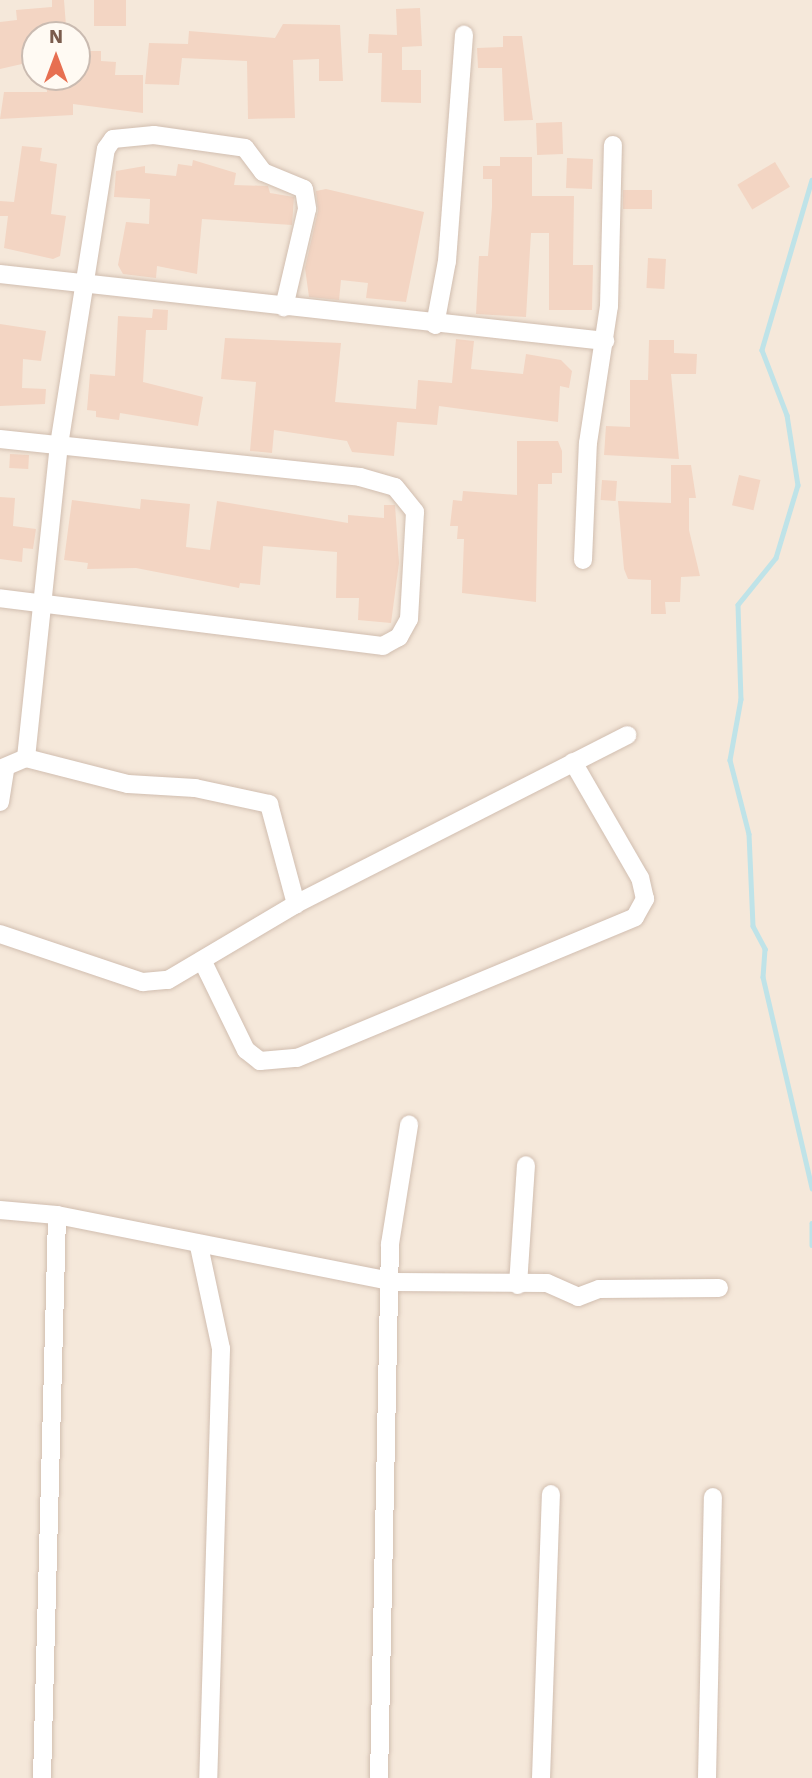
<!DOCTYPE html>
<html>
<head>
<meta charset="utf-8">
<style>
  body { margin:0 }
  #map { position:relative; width:812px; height:1778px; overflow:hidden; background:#fdf6ec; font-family:"Work Sans",sans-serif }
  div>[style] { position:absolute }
  .residential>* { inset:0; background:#f5e8da }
  .stream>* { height:4.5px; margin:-2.25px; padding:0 2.25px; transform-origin:2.25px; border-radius:2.25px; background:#bfe3e8 }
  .building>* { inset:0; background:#f3d5c3; transform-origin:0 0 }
  .roads { filter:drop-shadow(0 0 2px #d1beb0) drop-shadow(0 0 2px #d1beb0) }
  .minor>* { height:18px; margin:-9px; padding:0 9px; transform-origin:9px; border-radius:9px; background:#fff }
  span { translate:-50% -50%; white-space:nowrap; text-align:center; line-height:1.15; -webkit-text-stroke:5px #fffaf3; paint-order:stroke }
  .north { position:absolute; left:21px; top:21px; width:70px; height:70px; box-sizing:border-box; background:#fffaf3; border:2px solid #cabbb1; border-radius:50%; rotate:0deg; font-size:19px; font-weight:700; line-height:28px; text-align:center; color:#7a5c4d }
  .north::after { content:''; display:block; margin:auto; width:24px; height:32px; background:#e76f51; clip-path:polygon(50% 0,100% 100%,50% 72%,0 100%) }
</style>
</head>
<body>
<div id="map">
  <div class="residential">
    <i style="clip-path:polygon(evenodd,0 0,812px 0,812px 1778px,0 1778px,0 0,35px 35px,77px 35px,77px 77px,35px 77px,35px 35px)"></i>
  </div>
  <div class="stream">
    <i style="left:812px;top:180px;width:177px;rotate:106.4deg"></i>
    <i style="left:762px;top:350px;width:70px;rotate:69deg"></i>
    <i style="left:787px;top:415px;width:71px;rotate:81.1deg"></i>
    <i style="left:798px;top:485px;width:76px;rotate:106.8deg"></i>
    <i style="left:776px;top:558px;width:60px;rotate:129deg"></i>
    <i style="left:738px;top:605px;width:94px;rotate:88.2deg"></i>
    <i style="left:741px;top:699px;width:62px;rotate:100.2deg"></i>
    <i style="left:730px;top:760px;width:76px;rotate:75.6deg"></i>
    <i style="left:749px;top:834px;width:92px;rotate:87.5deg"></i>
    <i style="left:753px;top:926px;width:26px;rotate:62deg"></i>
    <i style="left:765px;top:949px;width:28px;rotate:94deg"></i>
    <i style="left:763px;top:977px;width:217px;rotate:76.9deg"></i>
    <i style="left:812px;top:1223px;width:22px;rotate:90deg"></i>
  </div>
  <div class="building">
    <i style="clip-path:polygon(52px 0,64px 0,66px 26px,39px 27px,35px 61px,0 69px,0 22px,17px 20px,16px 10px,52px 7px)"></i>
    <i style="left:94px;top:0;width:32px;height:26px"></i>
    <i style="clip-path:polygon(420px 8px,422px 46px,402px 47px,402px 70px,421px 70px,421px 103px,381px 102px,382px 53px,368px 53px,369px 34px,397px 35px,396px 9px)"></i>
    <i style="clip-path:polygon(283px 24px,340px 25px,343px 81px,319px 81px,319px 59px,293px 60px,295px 118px,248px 119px,247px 61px,182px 58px,179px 85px,145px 84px,149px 43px,188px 44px,189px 31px,275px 38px)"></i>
    <i style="clip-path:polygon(503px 36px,522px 36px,533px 120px,504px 121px,502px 68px,478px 68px,477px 48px,503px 47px)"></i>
    <i style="clip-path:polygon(89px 51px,101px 51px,101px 61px,116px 62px,115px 75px,143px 75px,143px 113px,73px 104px,73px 115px,0 119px,4px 92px,47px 92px,46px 77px,84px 77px)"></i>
    <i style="left:562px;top:122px;width:32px;height:26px;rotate:88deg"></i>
    <i style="clip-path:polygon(22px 146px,42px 148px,40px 161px,57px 164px,51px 214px,66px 216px,60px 256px,53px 259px,4px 248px,8px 216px,0 216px,0 201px,14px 202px)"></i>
    <i style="clip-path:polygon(500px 157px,532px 157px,532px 196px,574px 196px,573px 265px,593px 265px,592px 310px,549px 310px,549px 233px,531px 233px,526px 317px,476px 314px,479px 256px,488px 256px,492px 207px,492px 179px,483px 179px,483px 166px,500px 166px)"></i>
    <i style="left:567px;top:158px;width:26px;height:30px;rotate:2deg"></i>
    <i style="clip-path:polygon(193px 160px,236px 173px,234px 185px,268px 186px,270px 193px,294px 197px,292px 225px,202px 219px,197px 274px,157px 266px,156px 278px,123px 274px,118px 265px,126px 222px,149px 224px,150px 199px,114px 197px,116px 171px,145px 166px,145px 173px,176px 176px,178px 164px,192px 166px)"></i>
    <i style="left:775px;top:162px;width:29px;height:44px;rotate:59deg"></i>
    <i style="clip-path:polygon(326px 189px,424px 212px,406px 302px,366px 298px,368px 283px,341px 280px,339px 300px,309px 297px,305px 268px,318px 211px,316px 191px)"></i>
    <i style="left:623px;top:190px;width:29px;height:19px"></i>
    <i style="left:648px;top:258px;width:18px;height:30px;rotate:3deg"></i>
    <i style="clip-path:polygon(153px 309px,168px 310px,167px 330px,146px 330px,143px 382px,203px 397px,198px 426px,120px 413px,119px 420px,96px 417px,96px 411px,87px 410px,90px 374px,115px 376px,118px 316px,152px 318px)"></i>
    <i style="clip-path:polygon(0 324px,46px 331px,41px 361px,23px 359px,22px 388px,46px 389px,45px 404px,0 406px)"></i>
    <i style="clip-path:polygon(225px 338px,341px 343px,335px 402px,416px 409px,418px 380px,452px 383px,456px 339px,474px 341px,471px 369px,523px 374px,526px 354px,561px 360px,572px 371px,569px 388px,560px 386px,558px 422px,439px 406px,437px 425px,397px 422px,394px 456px,352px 452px,347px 441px,274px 430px,272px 453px,250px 451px,256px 382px,221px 379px)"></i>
    <i style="clip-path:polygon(649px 340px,674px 340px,674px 353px,697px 354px,696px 374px,671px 374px,679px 459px,604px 455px,606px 426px,630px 427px,630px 380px,648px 380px)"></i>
    <i style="clip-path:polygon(517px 441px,558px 441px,562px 451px,562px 473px,552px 473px,552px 484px,538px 484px,536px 602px,462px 593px,464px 539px,457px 539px,458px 526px,450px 526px,453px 500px,462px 501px,463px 491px,517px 495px)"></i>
    <i style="left:10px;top:454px;width:19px;height:14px;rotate:3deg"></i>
    <i style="clip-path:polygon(671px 465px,691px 465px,696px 498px,689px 498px,689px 530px,700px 576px,681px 577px,680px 602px,665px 602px,666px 614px,651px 614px,651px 580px,628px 579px,624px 569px,618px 501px,671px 503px)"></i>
    <i style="left:739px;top:475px;width:22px;height:31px;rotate:13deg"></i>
    <i style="left:602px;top:480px;width:15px;height:20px;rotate:4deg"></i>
    <i style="clip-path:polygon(0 497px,15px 498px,13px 526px,36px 529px,33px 549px,23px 548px,22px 562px,0 559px)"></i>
    <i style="clip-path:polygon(141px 499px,190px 504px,186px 547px,210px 550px,217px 501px,348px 523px,348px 515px,384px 518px,384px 505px,395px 505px,399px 563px,391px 623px,358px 620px,359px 598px,336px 598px,337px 552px,263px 546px,260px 585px,240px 583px,239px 588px,136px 568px,87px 569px,88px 563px,64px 560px,72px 500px,140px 509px)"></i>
  </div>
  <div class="roads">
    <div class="minor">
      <i style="left:0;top:274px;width:609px;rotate:6.32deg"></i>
      <i style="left:435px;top:325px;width:65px;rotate:-79.4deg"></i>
      <i style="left:447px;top:261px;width:227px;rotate:-85.7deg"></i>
      <i style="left:0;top:439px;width:362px;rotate:6deg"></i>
      <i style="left:360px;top:477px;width:36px;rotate:16deg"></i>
      <i style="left:395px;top:487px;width:32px;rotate:51deg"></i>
      <i style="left:415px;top:512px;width:107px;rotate:93.2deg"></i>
      <i style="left:409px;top:619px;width:21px;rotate:119deg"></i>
      <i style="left:399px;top:637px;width:18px;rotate:151deg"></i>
      <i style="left:383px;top:646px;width:386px;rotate:-172.9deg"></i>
      <i style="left:583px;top:560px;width:117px;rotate:-87.6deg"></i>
      <i style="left:588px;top:443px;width:139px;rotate:-81.3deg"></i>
      <i style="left:609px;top:306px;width:161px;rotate:-88.6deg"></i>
      <i style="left:26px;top:758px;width:315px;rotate:-84deg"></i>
      <i style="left:59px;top:445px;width:300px;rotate:-81deg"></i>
      <i style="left:106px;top:149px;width:12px;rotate:-55deg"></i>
      <i style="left:113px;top:139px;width:41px;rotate:-5.6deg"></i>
      <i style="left:154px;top:135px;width:92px;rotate:8.1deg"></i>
      <i style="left:245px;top:148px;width:30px;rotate:53deg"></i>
      <i style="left:263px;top:172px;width:44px;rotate:22.5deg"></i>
      <i style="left:304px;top:189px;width:20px;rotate:81deg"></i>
      <i style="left:307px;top:209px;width:101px;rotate:103.2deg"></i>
      <i style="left:0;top:769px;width:28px;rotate:-23deg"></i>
      <i style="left:26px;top:758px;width:105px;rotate:14.3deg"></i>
      <i style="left:128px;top:784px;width:67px;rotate:3.4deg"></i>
      <i style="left:195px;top:788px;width:76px;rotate:12.2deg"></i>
      <i style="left:269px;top:804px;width:104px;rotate:74.9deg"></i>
      <i style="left:0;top:802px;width:32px;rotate:-81deg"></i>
      <i style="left:0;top:934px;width:151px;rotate:18.6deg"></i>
      <i style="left:143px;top:982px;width:25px;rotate:-5deg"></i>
      <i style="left:168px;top:980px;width:149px;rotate:-30.7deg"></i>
      <i style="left:296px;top:904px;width:372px;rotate:-27deg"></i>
      <i style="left:203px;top:962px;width:98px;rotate:64deg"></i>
      <i style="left:246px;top:1050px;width:18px;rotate:38deg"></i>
      <i style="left:260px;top:1061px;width:37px;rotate:-5deg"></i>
      <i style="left:297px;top:1058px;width:366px;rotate:-22.6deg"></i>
      <i style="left:635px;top:917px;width:21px;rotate:-61deg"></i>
      <i style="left:645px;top:899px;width:22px;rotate:-103deg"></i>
      <i style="left:640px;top:878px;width:134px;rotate:-120deg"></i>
      <i style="left:0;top:1210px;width:57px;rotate:5deg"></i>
      <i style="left:57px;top:1215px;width:344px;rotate:11.2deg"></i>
      <i style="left:394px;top:1282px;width:153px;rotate:0.4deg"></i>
      <i style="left:547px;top:1283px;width:34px;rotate:24deg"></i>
      <i style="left:578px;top:1297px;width:22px;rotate:-21deg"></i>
      <i style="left:599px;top:1289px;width:120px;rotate:-0.5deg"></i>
      <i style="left:199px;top:1246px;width:105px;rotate:77.9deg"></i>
      <i style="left:221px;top:1349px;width:429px;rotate:91.7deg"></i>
      <i style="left:518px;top:1285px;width:120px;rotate:-86.2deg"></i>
      <i style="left:42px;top:1778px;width:563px;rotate:-88.47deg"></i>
      <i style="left:379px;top:1778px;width:534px;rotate:-88.82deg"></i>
      <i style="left:390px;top:1244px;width:121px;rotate:-80.9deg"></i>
      <i style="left:541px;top:1778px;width:284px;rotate:-88deg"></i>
      <i style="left:707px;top:1778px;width:281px;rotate:-88.8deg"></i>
    </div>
  </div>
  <div class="north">N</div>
</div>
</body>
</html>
